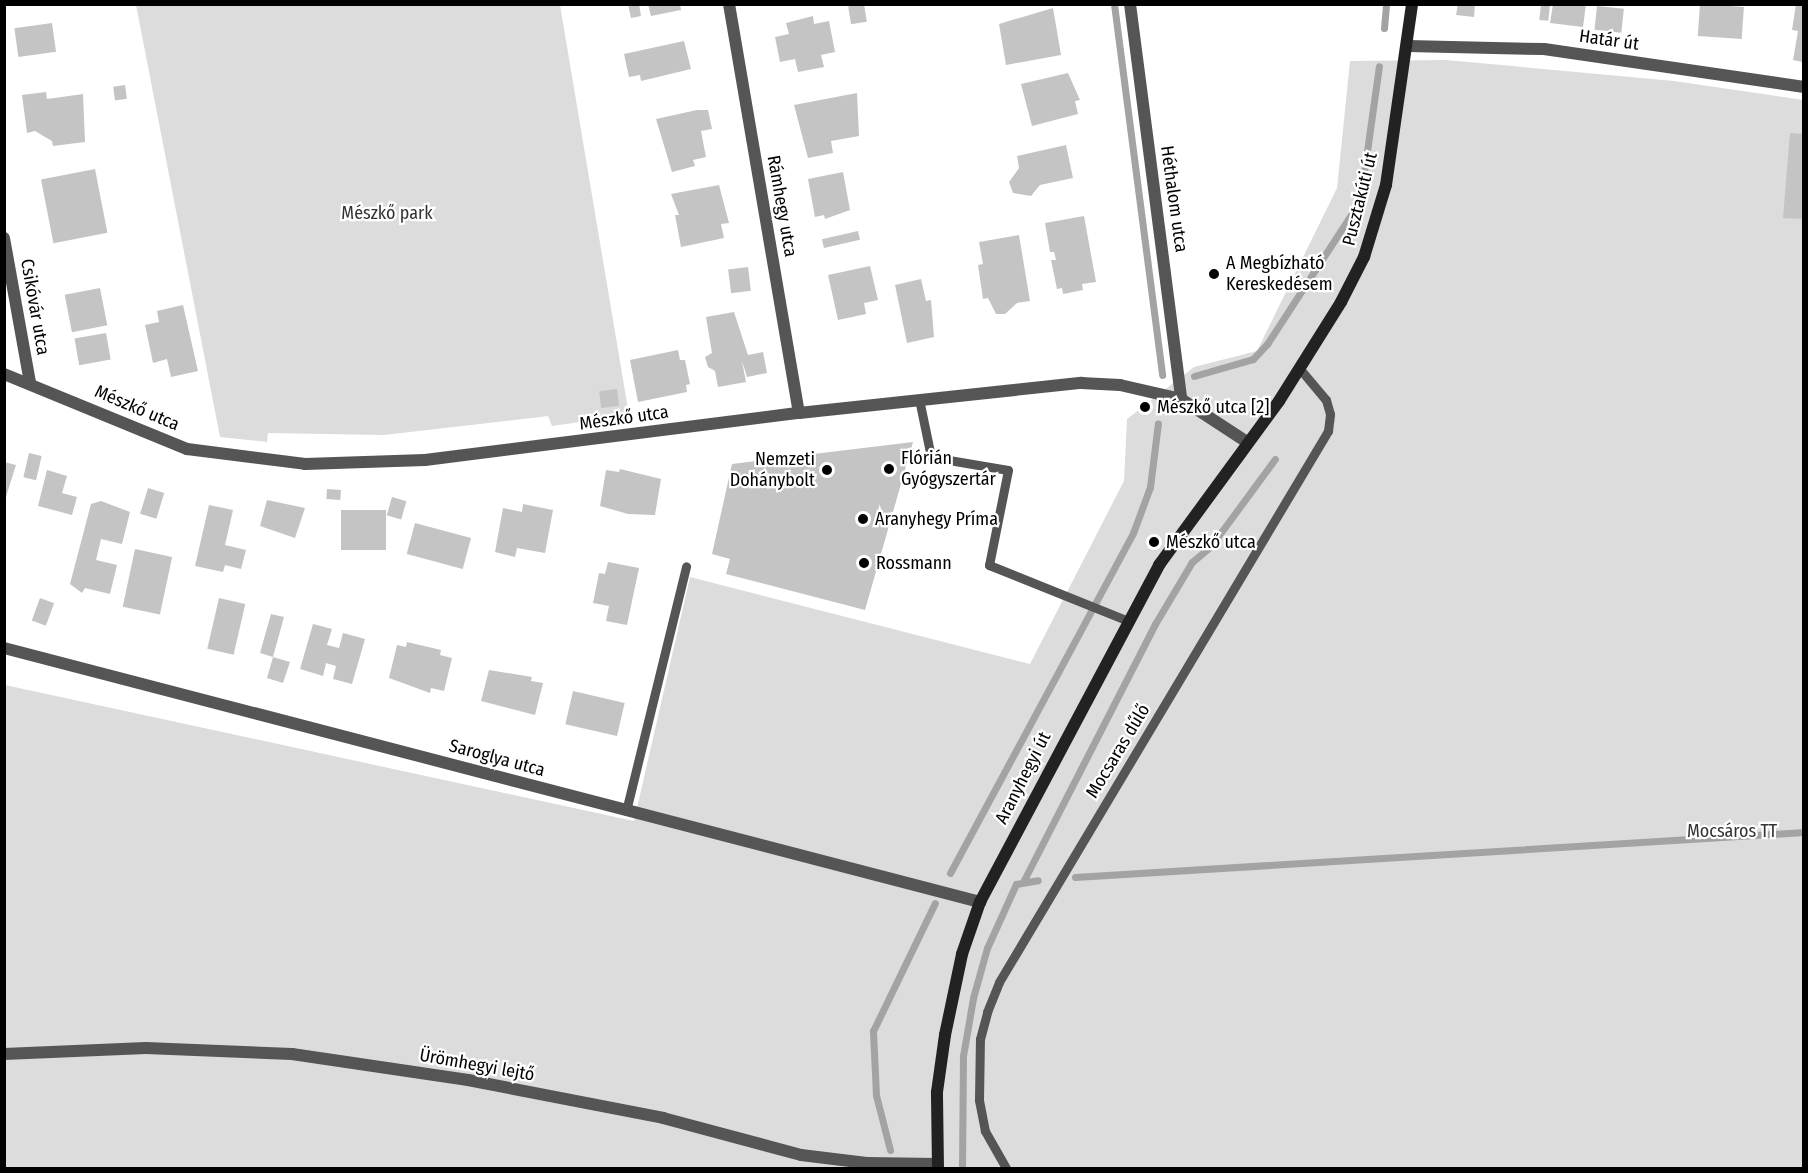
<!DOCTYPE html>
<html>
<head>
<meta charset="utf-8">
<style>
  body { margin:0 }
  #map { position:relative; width:1808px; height:1173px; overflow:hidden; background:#fff; font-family:"Fira Sans Condensed",sans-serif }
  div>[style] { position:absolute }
  .green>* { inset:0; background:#dcdcdc }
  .stream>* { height:7px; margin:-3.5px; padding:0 3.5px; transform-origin:3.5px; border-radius:3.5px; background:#a3a3a3 }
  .building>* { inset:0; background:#c4c4c4; transform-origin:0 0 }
  .lane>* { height:9px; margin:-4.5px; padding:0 4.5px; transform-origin:4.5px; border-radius:4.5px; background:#555 }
  .street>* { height:12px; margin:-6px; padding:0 6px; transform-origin:6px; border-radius:6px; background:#555 }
  .secondary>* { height:12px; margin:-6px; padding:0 6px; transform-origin:6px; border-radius:6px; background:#222 }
  .dots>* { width:16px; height:16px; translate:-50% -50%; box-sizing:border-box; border:3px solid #fff; border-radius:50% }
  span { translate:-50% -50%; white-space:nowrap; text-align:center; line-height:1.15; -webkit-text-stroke:4.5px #fff; paint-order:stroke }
  .street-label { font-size:18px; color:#000 }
  .park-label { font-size:18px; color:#333 }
  .poi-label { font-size:18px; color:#000 }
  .left { translate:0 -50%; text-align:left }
  .right { translate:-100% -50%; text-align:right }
  .frame { position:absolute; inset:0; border:6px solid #000; pointer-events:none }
</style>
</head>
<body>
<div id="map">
  <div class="green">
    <i style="clip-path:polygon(136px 5px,560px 5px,629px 415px,552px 426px,548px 416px,384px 435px,268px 433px,267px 442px,220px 437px)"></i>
    <i style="clip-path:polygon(1446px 60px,1674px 81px,1803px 100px,1803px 1168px,5px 1168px,5px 685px,634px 821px,690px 577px,1030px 664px,1124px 481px,1127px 419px,1194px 367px,1257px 351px,1337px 188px,1350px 61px)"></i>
  </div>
  <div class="stream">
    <i style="left:1114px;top:4px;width:374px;rotate:82.6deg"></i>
    <i style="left:1384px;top:28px;width:24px;rotate:-85deg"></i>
    <i style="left:1194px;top:376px;width:61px;rotate:-16.1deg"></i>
    <i style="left:1253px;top:359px;width:21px;rotate:-47deg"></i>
    <i style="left:1267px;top:344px;width:171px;rotate:-57deg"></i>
    <i style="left:1360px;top:201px;width:136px;rotate:-82deg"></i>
    <i style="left:950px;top:873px;width:386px;rotate:-61.7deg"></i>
    <i style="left:1133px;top:533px;width:49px;rotate:-69.7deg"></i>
    <i style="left:1150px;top:487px;width:64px;rotate:-82.9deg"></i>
    <i style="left:1075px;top:877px;width:730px;rotate:-3.53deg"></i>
    <i style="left:1024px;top:880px;width:288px;rotate:-62.9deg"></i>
    <i style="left:1155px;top:624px;width:72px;rotate:-59.2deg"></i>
    <i style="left:1192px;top:562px;width:25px;rotate:-40deg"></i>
    <i style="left:1211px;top:546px;width:108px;rotate:-53.7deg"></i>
    <i style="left:890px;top:1150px;width:57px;rotate:-104.3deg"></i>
    <i style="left:876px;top:1095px;width:64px;rotate:-92.7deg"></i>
    <i style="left:873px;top:1031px;width:142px;rotate:-64.2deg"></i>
    <i style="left:962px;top:1168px;width:112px;rotate:-89.5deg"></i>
    <i style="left:963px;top:1056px;width:59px;rotate:-80.2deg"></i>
    <i style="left:973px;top:998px;width:52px;rotate:-74.4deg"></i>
    <i style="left:987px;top:948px;width:70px;rotate:-65.6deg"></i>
    <i style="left:1016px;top:884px;width:22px;rotate:-10deg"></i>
  </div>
  <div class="building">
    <i style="clip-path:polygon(628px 4px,639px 4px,641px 16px,631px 18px)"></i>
    <i style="clip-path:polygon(648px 4px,680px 4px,681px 10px,651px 16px)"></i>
    <i style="left:864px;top:4px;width:18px;height:16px;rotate:81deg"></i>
    <i style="clip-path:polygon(1458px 4px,1475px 4px,1474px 17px,1456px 15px)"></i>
    <i style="left:1541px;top:4px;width:9px;height:16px;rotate:6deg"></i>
    <i style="clip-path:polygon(1553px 4px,1586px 4px,1583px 27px,1550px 23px)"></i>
    <i style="left:1700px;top:4px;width:44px;height:32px;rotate:4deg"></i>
    <i style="clip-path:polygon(1796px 4px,1803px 4px,1803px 62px,1793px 60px,1798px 31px,1792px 30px)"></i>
    <i style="left:1597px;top:6px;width:27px;height:24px;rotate:6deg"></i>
    <i style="clip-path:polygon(1053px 8px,1061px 55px,1006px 65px,999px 24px)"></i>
    <i style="clip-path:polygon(813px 16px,814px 24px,829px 21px,835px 52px,821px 55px,824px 67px,798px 72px,795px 59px,780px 62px,775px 37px,789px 34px,786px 23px)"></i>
    <i style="left:52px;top:23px;width:29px;height:38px;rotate:82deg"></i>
    <i style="clip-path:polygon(684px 41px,691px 69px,641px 81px,640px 75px,629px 77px,624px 54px)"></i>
    <i style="clip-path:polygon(1068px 73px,1080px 100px,1075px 101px,1078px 114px,1032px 126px,1021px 84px)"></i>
    <i style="left:125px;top:85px;width:14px;height:12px;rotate:82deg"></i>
    <i style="clip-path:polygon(46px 92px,47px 99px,83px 94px,85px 142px,53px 146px,52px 141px,35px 131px,27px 133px,22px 95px)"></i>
    <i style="clip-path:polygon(857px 93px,859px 136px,831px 141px,833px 153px,808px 158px,794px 105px)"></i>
    <i style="clip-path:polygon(697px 110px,708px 110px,712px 129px,701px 131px,706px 157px,693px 160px,695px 166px,672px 172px,656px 119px)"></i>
    <i style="clip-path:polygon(1790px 133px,1803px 134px,1803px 219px,1783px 218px)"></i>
    <i style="clip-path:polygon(1066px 145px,1073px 178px,1040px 185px,1031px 196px,1013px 193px,1009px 182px,1019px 168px,1017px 156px)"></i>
    <i style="left:95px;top:169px;width:65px;height:55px;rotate:79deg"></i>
    <i style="clip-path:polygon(843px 172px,850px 210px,825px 219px,824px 215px,815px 217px,808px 179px)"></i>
    <i style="clip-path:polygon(719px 185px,729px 223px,721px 224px,724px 238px,681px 247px,675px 215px,679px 215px,671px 194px)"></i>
    <i style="clip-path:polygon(1084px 216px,1096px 282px,1082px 284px,1083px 290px,1063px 294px,1062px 288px,1057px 289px,1051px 260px,1056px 260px,1054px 252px,1050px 252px,1045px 223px)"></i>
    <i style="left:858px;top:231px;width:9px;height:37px;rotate:77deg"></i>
    <i style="clip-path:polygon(1019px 235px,1030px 301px,1017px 303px,1005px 314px,996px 314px,988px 298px,983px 299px,978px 265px,983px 264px,979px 242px)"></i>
    <i style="clip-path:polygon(870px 266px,878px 300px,864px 303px,866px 314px,838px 320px,828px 275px)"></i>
    <i style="left:748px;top:267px;width:24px;height:20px;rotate:83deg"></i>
    <i style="clip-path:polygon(921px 279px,926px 301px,931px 300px,934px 337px,907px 343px,895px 285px)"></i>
    <i style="left:100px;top:288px;width:38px;height:36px;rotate:79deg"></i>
    <i style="clip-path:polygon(183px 305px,198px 371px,171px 377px,167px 359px,153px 363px,145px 325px,159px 322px,157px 311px)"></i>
    <i style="clip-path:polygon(734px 312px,748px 355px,763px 352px,767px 373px,747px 377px,742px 361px,746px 382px,718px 387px,715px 371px,708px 367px,705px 357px,712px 353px,706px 317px)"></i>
    <i style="left:106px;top:333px;width:27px;height:32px;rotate:80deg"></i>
    <i style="clip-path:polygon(678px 350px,680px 360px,685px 360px,690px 384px,686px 385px,687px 392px,638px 402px,630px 360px)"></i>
    <i style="left:617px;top:389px;width:17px;height:18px;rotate:83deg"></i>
    <i style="clip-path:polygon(913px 442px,865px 610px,726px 574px,730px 559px,712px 554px,732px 464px)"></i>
    <i style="left:29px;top:453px;width:13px;height:25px;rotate:13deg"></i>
    <i style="clip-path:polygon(4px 462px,16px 465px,5px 500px,4px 500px)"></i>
    <i style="clip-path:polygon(620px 469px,661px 479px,655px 515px,628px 514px,600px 506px,606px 470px,619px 472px)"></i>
    <i style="clip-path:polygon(47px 470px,67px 476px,62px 493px,77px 497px,72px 515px,38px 506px)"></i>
    <i style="left:148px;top:488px;width:17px;height:27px;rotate:17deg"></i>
    <i style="left:327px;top:489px;width:14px;height:10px;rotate:4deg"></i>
    <i style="left:392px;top:497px;width:15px;height:19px;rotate:16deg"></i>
    <i style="clip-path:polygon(267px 500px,305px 508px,295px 538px,260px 526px)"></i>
    <i style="clip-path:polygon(101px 501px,130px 512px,122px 544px,101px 539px,96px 560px,117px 565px,110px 594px,85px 588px,82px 593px,70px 584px,91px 504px)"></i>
    <i style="clip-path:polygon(523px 504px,553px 510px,545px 553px,517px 548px,515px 557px,495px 552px,503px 508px,522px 512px)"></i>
    <i style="clip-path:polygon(209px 505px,233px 510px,225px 545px,246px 550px,241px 569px,225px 565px,223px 572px,195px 566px)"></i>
    <i style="left:341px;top:510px;width:45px;height:40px"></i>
    <i style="left:415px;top:523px;width:58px;height:32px;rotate:15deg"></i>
    <i style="left:135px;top:549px;width:38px;height:59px;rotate:12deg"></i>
    <i style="clip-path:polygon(608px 562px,639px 568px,627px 625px,606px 621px,609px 606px,593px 603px,599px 573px,605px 574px)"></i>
    <i style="left:40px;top:598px;width:15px;height:24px;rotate:20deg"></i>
    <i style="left:219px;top:598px;width:27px;height:52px;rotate:13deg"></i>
    <i style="clip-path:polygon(271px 614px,284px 617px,273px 657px,290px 662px,283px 683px,267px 678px,273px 657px,260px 653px)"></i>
    <i style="clip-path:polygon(313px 624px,332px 629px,327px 645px,339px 648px,343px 633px,365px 639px,352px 684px,333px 679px,336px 666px,326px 663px,323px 676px,300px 669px)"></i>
    <i style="clip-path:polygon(407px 642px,441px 650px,440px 655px,452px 658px,444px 691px,431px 688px,430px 693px,389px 678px,397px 645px,406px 647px)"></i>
    <i style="clip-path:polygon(489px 670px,532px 677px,531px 681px,543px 683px,535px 715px,481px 701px)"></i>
    <i style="left:573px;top:691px;width:53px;height:34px;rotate:13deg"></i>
  </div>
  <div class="lane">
    <i style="left:919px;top:399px;width:59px;rotate:78.3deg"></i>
    <i style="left:931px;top:457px;width:78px;rotate:9.6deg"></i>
    <i style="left:1008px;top:470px;width:97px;rotate:101.3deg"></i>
    <i style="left:989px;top:565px;width:150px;rotate:21.9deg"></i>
    <i style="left:626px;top:811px;width:252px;rotate:-76.2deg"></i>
    <i style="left:1006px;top:1168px;width:43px;rotate:-119.6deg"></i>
    <i style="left:985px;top:1131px;width:32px;rotate:-101deg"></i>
    <i style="left:979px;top:1100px;width:61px;rotate:-89.1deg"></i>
    <i style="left:980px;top:1039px;width:28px;rotate:-75deg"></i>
    <i style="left:987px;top:1012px;width:32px;rotate:-68deg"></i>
    <i style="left:999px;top:982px;width:642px;rotate:-59.16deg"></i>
    <i style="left:1328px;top:431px;width:17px;rotate:-83deg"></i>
    <i style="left:1330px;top:414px;width:15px;rotate:-106deg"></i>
    <i style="left:1326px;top:400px;width:40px;rotate:-130deg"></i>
  </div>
  <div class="street">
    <i style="left:729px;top:4px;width:415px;rotate:80.3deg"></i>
    <i style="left:1130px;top:4px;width:398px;rotate:82.6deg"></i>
    <i style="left:1408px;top:46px;width:136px;rotate:1.3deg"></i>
    <i style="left:1544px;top:49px;width:263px;rotate:8.3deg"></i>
    <i style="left:4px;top:238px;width:147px;rotate:79.8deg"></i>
    <i style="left:4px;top:374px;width:198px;rotate:22.3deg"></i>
    <i style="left:187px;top:449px;width:119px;rotate:7.2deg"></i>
    <i style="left:305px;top:464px;width:120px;rotate:-1.9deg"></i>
    <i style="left:425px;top:460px;width:377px;rotate:-7.2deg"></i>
    <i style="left:799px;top:413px;width:284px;rotate:-6.1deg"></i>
    <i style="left:1081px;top:383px;width:39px;rotate:3deg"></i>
    <i style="left:1120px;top:385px;width:63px;rotate:12.9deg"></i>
    <i style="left:1181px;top:399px;width:79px;rotate:33.1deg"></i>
    <i style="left:4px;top:648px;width:1009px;rotate:14.59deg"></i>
    <i style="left:4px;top:1054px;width:142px;rotate:-2.4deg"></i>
    <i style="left:146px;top:1048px;width:146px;rotate:2.4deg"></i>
    <i style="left:292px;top:1054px;width:178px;rotate:8.4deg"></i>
    <i style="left:468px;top:1080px;width:199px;rotate:11deg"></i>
    <i style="left:663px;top:1118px;width:143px;rotate:15deg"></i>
    <i style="left:801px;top:1155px;width:66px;rotate:6.9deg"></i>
    <i style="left:867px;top:1163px;width:70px;rotate:0.8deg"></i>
  </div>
  <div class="secondary">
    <i style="left:938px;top:1168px;width:76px;rotate:-90.8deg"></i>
    <i style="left:937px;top:1092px;width:58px;rotate:-82deg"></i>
    <i style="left:945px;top:1035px;width:83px;rotate:-78.1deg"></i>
    <i style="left:962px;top:954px;width:55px;rotate:-70.9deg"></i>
    <i style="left:980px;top:902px;width:382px;rotate:-62deg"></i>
    <i style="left:1159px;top:565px;width:203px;rotate:-53.8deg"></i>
    <i style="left:1279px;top:401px;width:117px;rotate:-57.9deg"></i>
    <i style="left:1341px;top:302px;width:51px;rotate:-62.9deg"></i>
    <i style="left:1364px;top:257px;width:75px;rotate:-73deg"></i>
    <i style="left:1386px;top:185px;width:183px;rotate:-81.8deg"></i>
  </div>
  <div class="dots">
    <i style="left:1214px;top:274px;background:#000"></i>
    <i style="left:1145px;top:407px;background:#000"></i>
    <i style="left:889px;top:469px;background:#000"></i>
    <i style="left:827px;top:470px;background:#000"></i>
    <i style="left:863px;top:519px;background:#000"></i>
    <i style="left:1154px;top:542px;background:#000"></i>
    <i style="left:864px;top:563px;background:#000"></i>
  </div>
  <div class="street-label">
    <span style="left:1609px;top:40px;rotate:8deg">Határ út</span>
    <span style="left:1174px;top:199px;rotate:82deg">Héthalom utca</span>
    <span style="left:1360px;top:199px;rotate:-76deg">Pusztakúti út</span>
    <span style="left:782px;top:206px;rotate:80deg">Rámhegy utca</span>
    <span style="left:35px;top:307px;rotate:80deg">Csikóvár utca</span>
    <span style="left:137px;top:408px;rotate:23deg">Mészkő utca</span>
    <span style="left:624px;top:418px;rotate:-8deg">Mészkő utca</span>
    <span style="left:1118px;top:751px;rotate:-59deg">Mocsaras dűlő</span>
    <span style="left:497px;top:758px;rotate:15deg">Saroglya utca</span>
    <span style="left:1023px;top:778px;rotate:-63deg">Aranyhegyi út</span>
    <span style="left:477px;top:1065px;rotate:10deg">Ürömhegyi lejtő</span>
  </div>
  <div class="park-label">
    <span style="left:387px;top:213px">Mészkő park</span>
    <span style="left:1732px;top:831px">Mocsáros TT</span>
  </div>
  <div class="poi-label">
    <span class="left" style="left:1226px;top:274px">A Megbízható<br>Kereskedésem</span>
    <span class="left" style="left:1157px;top:407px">Mészkő utca [2]</span>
    <span class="left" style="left:901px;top:469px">Flórián<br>Gyógyszertár</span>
    <span class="right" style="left:815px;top:470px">Nemzeti<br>Dohánybolt</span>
    <span class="left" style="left:875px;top:519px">Aranyhegy Príma</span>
    <span class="left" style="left:1166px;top:542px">Mészkő utca</span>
    <span class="left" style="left:876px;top:563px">Rossmann</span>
  </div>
  <div class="frame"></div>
</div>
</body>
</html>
